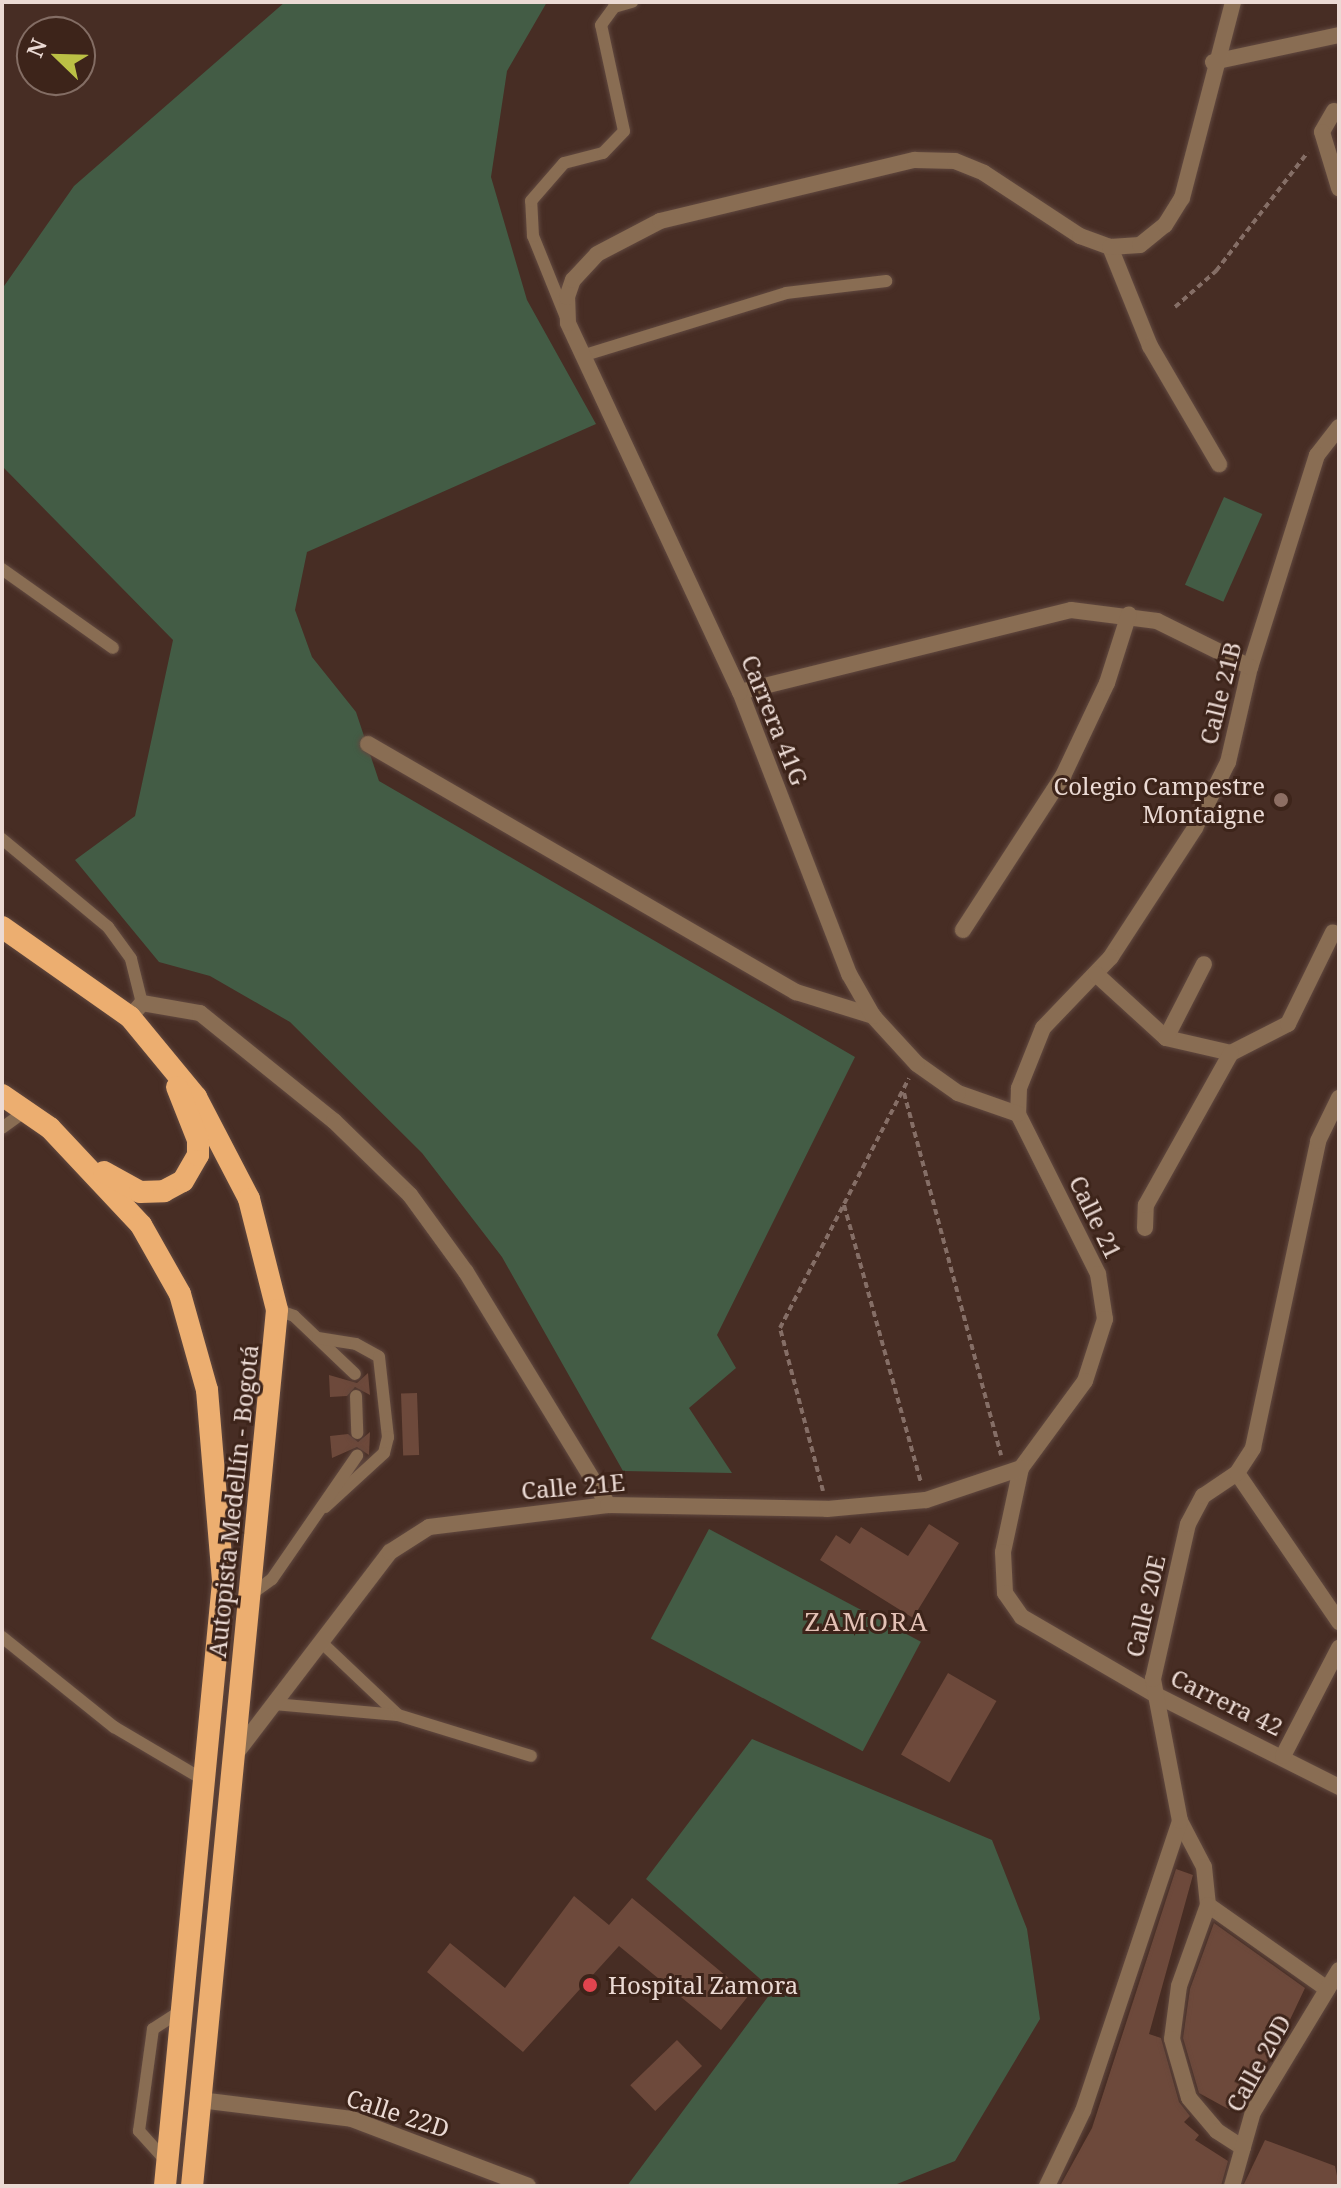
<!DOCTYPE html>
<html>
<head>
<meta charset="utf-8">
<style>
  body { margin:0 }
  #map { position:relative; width:1341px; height:2188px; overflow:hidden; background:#472d24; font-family:"Noto Serif",serif }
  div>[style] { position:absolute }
  .green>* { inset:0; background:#435c45; transform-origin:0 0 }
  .building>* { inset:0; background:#6d493b; transform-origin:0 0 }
  .path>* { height:4px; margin-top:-2px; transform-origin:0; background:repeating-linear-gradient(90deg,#856e66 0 6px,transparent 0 10px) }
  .roads { filter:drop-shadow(0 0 2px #614940) drop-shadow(0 0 2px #614940) }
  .service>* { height:12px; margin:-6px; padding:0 6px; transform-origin:6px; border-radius:6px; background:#896d53 }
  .minor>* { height:16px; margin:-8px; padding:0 8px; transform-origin:8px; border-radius:8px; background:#896d53 }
  .trunk>* { height:22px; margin:-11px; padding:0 11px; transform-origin:11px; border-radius:11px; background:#ecae70 }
  .dots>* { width:22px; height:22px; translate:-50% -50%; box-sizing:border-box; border:4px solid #3d241a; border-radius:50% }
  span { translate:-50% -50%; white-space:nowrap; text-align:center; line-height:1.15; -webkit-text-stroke:6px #3d241a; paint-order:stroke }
  .street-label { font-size:24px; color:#ebdad4 }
  .poi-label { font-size:24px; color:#ebdad4 }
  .right { translate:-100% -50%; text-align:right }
  .left { translate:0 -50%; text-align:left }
  .neighbourhood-label { font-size:26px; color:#e3c1b5; letter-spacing:2px }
  .frame { position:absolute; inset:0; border:4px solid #ebdad4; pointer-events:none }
  .north { position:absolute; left:16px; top:16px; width:80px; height:80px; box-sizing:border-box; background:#3d241a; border:2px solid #836d64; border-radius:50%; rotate:293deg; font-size:22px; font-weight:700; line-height:32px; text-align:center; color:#ebdad4 }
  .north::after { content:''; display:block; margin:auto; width:28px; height:36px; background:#bbc045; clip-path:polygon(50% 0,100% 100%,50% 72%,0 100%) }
</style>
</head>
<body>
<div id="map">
  <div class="green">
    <i style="clip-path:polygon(285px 2px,547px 2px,507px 71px,491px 177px,527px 300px,596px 424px,307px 552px,295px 610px,312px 657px,356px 712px,379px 781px,855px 1057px,717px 1335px,736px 1368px,689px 1408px,732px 1473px,623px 1471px,502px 1257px,422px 1153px,290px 1022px,210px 976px,159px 962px,75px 860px,135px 816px,173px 640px,2px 466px,2px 289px,74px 186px)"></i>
    <i style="left:1224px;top:497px;width:42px;height:96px;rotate:24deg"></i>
    <i style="left:709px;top:1529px;width:240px;height:124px;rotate:28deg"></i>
    <i style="clip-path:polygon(752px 1739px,992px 1840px,1027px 1929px,1040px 2019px,955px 2161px,892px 2186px,627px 2186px,773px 1990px,646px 1879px)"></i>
  </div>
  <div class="building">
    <i style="clip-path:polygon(368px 1373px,370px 1395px,355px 1387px,347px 1396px,330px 1397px,329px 1375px,357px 1383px)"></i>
    <i style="left:417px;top:1393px;width:62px;height:16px;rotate:88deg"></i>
    <i style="clip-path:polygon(370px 1432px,369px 1455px,357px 1447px,332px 1458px,330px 1436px,348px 1434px,358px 1442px)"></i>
    <i style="clip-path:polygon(929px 1524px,959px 1543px,913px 1618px,820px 1560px,836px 1535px,850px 1544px,861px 1527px,908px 1556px)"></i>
    <i style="left:948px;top:1673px;width:56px;height:94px;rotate:30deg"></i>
    <i style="clip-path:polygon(1176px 1869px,1193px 1875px,1149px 2034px,1161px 2038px,1179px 2102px,1190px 2116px,1184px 2122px,1199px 2135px,1195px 2140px,1228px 2161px,1221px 2186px,1060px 2186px,1092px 2128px)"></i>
    <i style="clip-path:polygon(574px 1896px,609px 1925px,632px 1898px,749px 1995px,721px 2030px,619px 1946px,523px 2052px,427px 1972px,450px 1943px,505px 1988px)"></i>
    <i style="clip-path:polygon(1214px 1923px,1305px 1988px,1278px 2045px,1263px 2068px,1256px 2060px,1230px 2110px,1199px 2093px,1183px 2038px,1190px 1989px)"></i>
    <i style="left:677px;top:2040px;width:36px;height:65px;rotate:46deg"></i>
    <i style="clip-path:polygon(1265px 2140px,1335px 2166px,1339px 2186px,1243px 2186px)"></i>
  </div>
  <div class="path">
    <i style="left:1175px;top:307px;width:55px;rotate:-41.3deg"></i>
    <i style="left:1216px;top:271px;width:150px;rotate:-52.3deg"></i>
    <i style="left:904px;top:1093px;width:375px;rotate:75deg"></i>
    <i style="left:844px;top:1205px;width:288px;rotate:74.5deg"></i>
    <i style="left:823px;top:1491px;width:169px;rotate:-104.8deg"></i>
    <i style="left:780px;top:1328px;width:281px;rotate:-62.7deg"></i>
  </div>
  <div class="roads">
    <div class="service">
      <i style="left:567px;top:320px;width:91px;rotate:-112deg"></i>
      <i style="left:533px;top:236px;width:35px;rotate:-93deg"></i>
      <i style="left:531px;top:201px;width:50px;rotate:-49deg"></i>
      <i style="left:564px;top:163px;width:40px;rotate:-14.4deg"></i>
      <i style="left:603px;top:153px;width:30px;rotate:-46deg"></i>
      <i style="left:624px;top:131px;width:108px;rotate:-102.2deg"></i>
      <i style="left:601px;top:25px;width:22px;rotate:-54deg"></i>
      <i style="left:614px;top:7px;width:19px;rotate:-16deg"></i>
      <i style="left:585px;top:355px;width:210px;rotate:-17.1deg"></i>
      <i style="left:786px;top:293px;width:101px;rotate:-6.8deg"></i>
      <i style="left:2px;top:569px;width:136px;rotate:35.4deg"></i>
      <i style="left:2px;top:839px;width:138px;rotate:39.7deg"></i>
      <i style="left:108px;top:927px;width:39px;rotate:54deg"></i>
      <i style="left:131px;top:959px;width:45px;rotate:76deg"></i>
      <i style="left:2px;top:1128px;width:29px;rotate:-36deg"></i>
      <i style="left:277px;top:1310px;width:18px;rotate:19deg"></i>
      <i style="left:294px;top:1316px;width:84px;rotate:43.6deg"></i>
      <i style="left:318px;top:1338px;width:38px;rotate:9deg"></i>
      <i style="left:356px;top:1344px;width:26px;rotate:29deg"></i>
      <i style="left:379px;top:1357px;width:81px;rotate:83.6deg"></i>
      <i style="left:388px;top:1437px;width:16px;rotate:104deg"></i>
      <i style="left:384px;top:1453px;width:80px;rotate:137.5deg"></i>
      <i style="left:356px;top:1396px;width:37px;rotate:88deg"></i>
      <i style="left:250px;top:1595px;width:27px;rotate:-36deg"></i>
      <i style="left:272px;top:1579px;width:150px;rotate:-55.4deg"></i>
      <i style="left:2px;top:1637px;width:144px;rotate:38.8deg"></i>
      <i style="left:114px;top:1727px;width:104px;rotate:30.5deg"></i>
      <i style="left:321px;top:1642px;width:106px;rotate:43.5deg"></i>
      <i style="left:274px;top:1704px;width:124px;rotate:5.1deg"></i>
      <i style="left:398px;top:1715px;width:139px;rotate:17.1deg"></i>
      <i style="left:167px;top:2162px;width:42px;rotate:-132.1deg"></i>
      <i style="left:139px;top:2131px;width:103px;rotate:-82.2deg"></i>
      <i style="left:153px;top:2029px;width:35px;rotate:-33deg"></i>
    </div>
    <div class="minor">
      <i style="left:1213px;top:62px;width:129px;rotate:-12.1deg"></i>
      <i style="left:1334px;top:111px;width:24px;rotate:120deg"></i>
      <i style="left:1322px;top:132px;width:59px;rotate:73.1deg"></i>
      <i style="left:1110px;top:247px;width:107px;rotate:68deg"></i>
      <i style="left:1150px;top:346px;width:137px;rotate:59.7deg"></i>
      <i style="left:1339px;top:427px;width:36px;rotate:128deg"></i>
      <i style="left:1317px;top:455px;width:222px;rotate:107.5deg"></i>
      <i style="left:1250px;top:667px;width:98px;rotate:103deg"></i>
      <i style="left:1228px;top:762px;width:74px;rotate:116.6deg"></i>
      <i style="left:1195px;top:828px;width:154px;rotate:123.1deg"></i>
      <i style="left:1111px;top:957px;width:98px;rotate:133.8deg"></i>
      <i style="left:1043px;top:1028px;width:65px;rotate:111.8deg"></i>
      <i style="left:1019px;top:1088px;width:26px;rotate:92deg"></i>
      <i style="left:1018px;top:1114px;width:179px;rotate:63.4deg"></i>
      <i style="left:1098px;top:1274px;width:46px;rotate:81.2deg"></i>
      <i style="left:1105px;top:1319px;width:65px;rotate:107.9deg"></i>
      <i style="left:1085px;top:1381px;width:108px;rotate:126.3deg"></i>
      <i style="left:1021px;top:1468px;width:86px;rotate:102.1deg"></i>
      <i style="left:1003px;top:1552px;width:41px;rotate:87.2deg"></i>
      <i style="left:1005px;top:1593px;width:29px;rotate:55deg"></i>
      <i style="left:1022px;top:1617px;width:155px;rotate:30.2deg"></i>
      <i style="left:1156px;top:1695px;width:205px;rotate:26.7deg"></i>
      <i style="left:740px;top:692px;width:341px;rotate:-13.9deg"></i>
      <i style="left:1071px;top:610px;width:87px;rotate:7.3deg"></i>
      <i style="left:1157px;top:621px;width:104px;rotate:26.3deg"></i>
      <i style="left:368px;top:744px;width:495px;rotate:30.1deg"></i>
      <i style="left:796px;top:992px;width:81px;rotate:17.3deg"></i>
      <i style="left:963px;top:930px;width:184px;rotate:-57deg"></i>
      <i style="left:1063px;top:776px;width:103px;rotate:-64.7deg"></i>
      <i style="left:1107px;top:683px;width:72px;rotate:-72.3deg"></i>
      <i style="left:1096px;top:974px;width:95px;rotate:42.4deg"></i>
      <i style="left:1166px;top:1038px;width:67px;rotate:13deg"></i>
      <i style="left:1231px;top:1053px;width:64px;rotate:-27deg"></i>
      <i style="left:1288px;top:1024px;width:102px;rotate:-63.9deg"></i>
      <i style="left:130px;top:1017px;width:18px;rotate:-49deg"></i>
      <i style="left:142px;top:1003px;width:59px;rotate:9.8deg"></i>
      <i style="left:200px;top:1013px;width:172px;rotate:38.9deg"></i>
      <i style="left:334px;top:1121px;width:106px;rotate:44.2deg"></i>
      <i style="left:410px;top:1195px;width:95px;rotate:54deg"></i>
      <i style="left:466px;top:1272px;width:273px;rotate:58.6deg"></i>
      <i style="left:1166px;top:1038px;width:83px;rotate:-62.8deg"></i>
      <i style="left:1018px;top:1114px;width:64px;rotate:-160.7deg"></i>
      <i style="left:958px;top:1093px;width:50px;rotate:-144.7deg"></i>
      <i style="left:917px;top:1064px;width:65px;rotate:-132.5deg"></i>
      <i style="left:873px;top:1016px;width:48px;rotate:-119.7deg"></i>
      <i style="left:849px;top:974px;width:302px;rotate:-111.1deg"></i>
      <i style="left:740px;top:692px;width:407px;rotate:-115deg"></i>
      <i style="left:568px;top:323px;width:26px;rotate:-92deg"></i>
      <i style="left:567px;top:297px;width:18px;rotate:-71deg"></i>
      <i style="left:573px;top:280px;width:35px;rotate:-47deg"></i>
      <i style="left:597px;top:254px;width:71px;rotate:-27.6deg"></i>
      <i style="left:660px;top:221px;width:262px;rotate:-13.5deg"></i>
      <i style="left:915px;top:160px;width:40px;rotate:1.4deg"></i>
      <i style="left:955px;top:161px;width:31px;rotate:22deg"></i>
      <i style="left:984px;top:173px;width:115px;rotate:33.3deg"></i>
      <i style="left:1080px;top:236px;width:32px;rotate:20deg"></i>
      <i style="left:1110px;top:247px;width:30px;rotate:-4deg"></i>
      <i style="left:1140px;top:245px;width:32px;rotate:-39deg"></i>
      <i style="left:1165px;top:225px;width:32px;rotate:-58deg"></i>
      <i style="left:1182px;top:198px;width:203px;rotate:-75.4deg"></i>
      <i style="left:1145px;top:1228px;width:23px;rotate:-88deg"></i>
      <i style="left:1146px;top:1205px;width:174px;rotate:-60.8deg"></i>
      <i style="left:1237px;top:1473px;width:181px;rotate:55.6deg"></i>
      <i style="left:234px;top:1756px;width:257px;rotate:-52.6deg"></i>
      <i style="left:390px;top:1552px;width:46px;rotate:-32.7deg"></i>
      <i style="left:429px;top:1527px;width:180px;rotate:-7deg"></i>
      <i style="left:608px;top:1505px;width:219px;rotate:1deg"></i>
      <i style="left:827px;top:1509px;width:99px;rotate:-5.2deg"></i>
      <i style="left:926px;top:1500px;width:100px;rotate:-18.6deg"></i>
      <i style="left:1283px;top:1756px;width:122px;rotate:-62.6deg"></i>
      <i style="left:1180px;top:1821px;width:52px;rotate:62.4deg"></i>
      <i style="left:1204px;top:1867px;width:38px;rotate:84deg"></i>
      <i style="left:1208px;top:1905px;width:146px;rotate:35.2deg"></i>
      <i style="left:1208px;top:1905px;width:86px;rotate:109.7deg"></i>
      <i style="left:1179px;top:1986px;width:53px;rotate:97.5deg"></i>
      <i style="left:1172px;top:2039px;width:61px;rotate:73.9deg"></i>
      <i style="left:1189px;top:2098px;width:43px;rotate:49.7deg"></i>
      <i style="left:1217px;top:2131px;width:31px;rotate:33deg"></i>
      <i style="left:200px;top:2100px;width:153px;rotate:7.1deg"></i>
      <i style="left:352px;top:2119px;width:188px;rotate:20.8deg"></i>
      <i style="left:1047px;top:2186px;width:83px;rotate:-64.4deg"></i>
      <i style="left:1083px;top:2111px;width:306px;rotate:-71.5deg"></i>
      <i style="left:1180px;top:1821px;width:145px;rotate:-100.8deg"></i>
      <i style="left:1153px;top:1679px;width:159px;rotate:-77.3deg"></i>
      <i style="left:1188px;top:1524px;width:32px;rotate:-62deg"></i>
      <i style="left:1203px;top:1496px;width:41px;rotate:-34.1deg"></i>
      <i style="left:1237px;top:1473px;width:30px;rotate:-57deg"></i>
      <i style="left:1253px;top:1448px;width:314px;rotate:-78deg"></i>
      <i style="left:1318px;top:1141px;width:48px;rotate:-64deg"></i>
      <i style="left:1232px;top:2186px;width:77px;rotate:-74.2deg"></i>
      <i style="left:1253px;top:2112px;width:166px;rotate:-58.8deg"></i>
    </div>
    <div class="trunk">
      <i style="left:2px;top:927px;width:156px;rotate:35.1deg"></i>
      <i style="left:130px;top:1017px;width:104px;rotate:50.5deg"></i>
      <i style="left:196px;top:1097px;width:115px;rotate:62.5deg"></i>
      <i style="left:249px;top:1199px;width:114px;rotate:75.8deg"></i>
      <i style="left:277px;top:1310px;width:880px;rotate:95.54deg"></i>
      <i style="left:2px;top:1095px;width:58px;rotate:34.5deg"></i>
      <i style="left:50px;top:1128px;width:133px;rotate:46.8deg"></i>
      <i style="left:141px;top:1225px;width:79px;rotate:60.5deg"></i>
      <i style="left:180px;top:1294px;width:100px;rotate:74.3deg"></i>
      <i style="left:207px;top:1390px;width:193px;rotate:85.2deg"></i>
      <i style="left:223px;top:1582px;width:607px;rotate:95.49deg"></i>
      <i style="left:104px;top:1172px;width:41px;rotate:29.1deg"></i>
      <i style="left:140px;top:1192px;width:24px;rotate:-2deg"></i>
      <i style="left:164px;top:1191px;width:21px;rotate:-28deg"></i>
      <i style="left:183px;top:1181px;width:30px;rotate:-60deg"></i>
      <i style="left:198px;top:1155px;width:15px;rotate:-90deg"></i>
      <i style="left:198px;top:1140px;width:57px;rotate:-111.6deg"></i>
    </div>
  </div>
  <div class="dots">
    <i style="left:1281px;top:800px;background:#8d6e63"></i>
    <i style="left:590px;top:1985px;background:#e0444e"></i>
  </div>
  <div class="street-label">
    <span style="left:1220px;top:693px;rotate:-76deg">Calle 21B</span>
    <span style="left:775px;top:720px;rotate:68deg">Carrera 41G</span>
    <span style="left:1096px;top:1217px;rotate:64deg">Calle 21</span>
    <span style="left:573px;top:1486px;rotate:-5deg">Calle 21E</span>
    <span style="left:233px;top:1501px;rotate:-84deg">Autopista Medellín - Bogotá</span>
    <span style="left:1145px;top:1606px;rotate:-77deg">Calle 20E</span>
    <span style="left:1227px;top:1702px;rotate:26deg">Carrera 42</span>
    <span style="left:1258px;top:2063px;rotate:-61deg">Calle 20D</span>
    <span style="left:398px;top:2113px;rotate:18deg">Calle 22D</span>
  </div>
  <div class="poi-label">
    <span class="right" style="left:1265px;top:800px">Colegio Campestre<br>Montaigne</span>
    <span class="left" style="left:608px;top:1985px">Hospital Zamora</span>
  </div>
  <div class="neighbourhood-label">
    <span style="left:867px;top:1622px">ZAMORA</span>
  </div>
  <div class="frame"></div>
  <div class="north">N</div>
</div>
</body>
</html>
